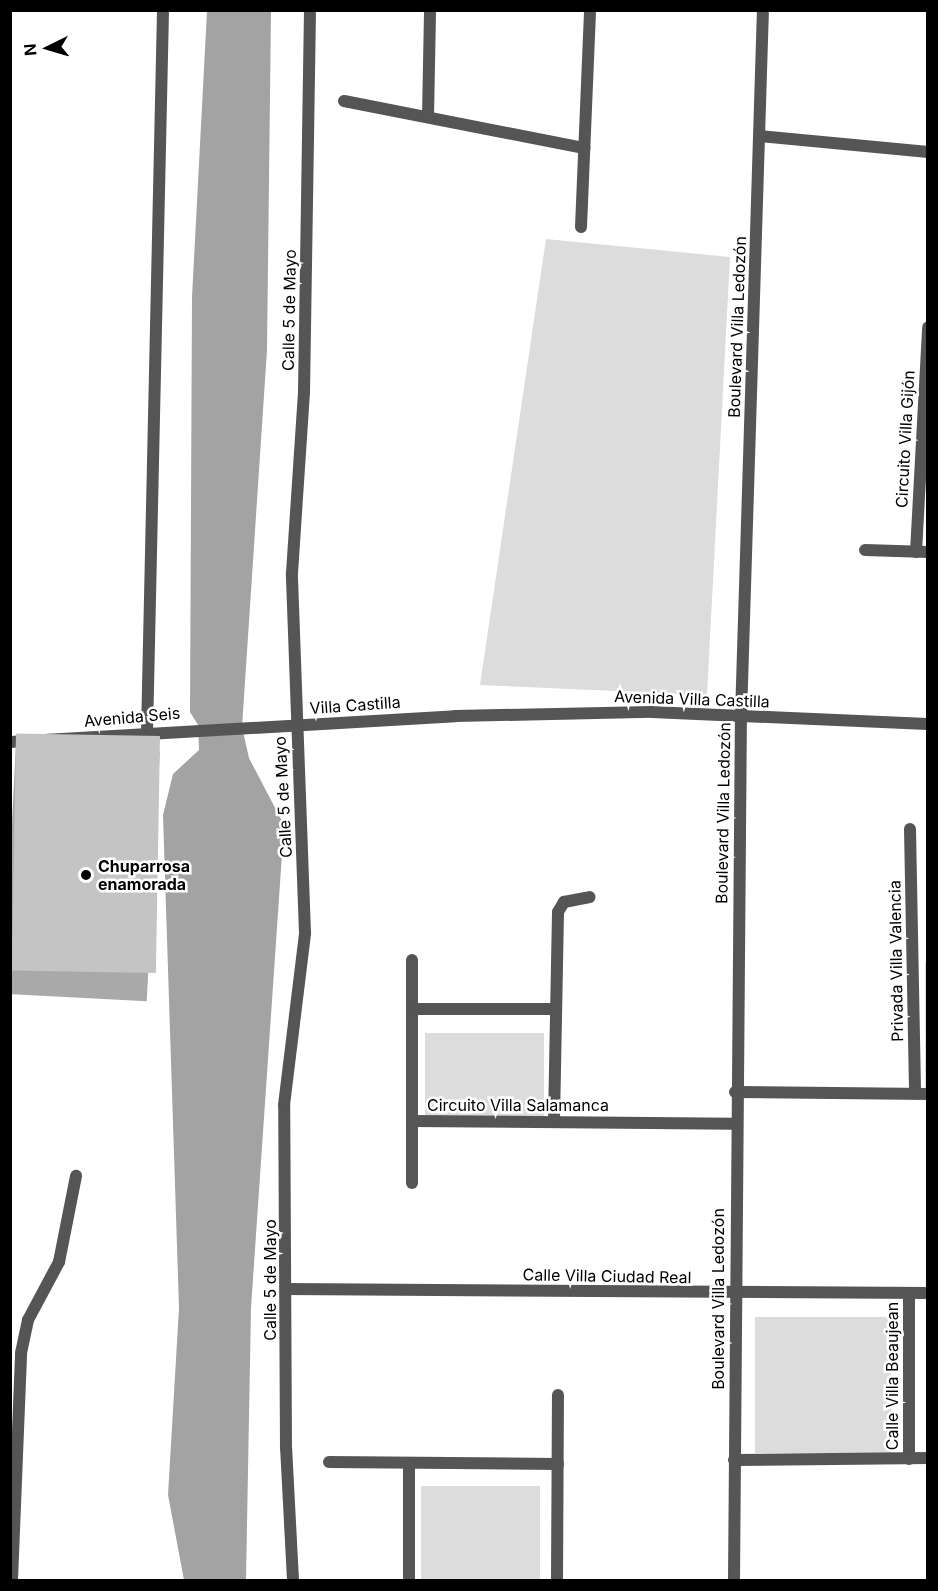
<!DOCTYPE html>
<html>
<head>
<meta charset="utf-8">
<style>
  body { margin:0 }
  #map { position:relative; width:938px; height:1591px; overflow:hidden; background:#fff; font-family:Inter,sans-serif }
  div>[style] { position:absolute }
  .green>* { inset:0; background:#dcdcdc; transform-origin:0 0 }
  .water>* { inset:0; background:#a3a3a3 }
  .minor>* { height:12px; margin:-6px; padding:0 6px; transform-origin:6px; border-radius:6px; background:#555 }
  .tertiary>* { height:12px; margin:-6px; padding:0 6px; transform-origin:6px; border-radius:6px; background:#555 }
  .wall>* { inset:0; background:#a9a9a9; transform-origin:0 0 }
  .building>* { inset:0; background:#c4c4c4; transform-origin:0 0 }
  .dots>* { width:16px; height:16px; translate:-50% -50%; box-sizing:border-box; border:3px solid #fff; border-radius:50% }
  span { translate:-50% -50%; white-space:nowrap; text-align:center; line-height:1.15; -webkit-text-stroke:5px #fff; paint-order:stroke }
  .street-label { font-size:16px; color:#000 }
  .poi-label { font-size:16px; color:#000; font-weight:700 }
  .left { translate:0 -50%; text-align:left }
  .frame { position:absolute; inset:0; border:12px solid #000; pointer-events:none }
  .north { position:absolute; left:18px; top:18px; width:60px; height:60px; -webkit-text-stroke:4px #fff; paint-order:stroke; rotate:265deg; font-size:16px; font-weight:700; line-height:24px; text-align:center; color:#000 }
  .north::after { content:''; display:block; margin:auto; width:21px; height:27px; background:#000; clip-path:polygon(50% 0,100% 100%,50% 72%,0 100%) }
</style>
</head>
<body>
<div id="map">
  <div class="green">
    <i style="clip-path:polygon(546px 239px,730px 257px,707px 695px,480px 685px)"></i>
    <i style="clip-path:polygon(925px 963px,927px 963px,928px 1093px,925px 1093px)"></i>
    <i style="left:425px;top:1033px;width:119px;height:83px"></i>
    <i style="left:755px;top:1317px;width:136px;height:136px"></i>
    <i style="left:421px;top:1486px;width:119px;height:94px"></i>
  </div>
  <div class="water">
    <i style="clip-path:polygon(207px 11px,271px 11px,267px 350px,242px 727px,249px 758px,284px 825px,251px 1308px,246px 1580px,184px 1580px,168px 1495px,179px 1308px,163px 815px,173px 774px,199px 750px,198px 725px,190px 712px,192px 297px)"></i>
  </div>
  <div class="minor">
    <i style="left:344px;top:101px;width:245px;rotate:11.1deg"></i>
    <i style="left:428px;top:117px;width:107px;rotate:-88.9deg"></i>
    <i style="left:760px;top:136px;width:169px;rotate:5.4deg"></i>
    <i style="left:581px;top:227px;width:217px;rotate:-87.6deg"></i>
    <i style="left:865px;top:550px;width:63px;rotate:1.8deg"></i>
    <i style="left:916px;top:552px;width:225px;rotate:-86.9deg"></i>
    <i style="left:147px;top:733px;width:723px;rotate:-88.73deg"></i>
    <i style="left:10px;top:742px;width:446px;rotate:-3.3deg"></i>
    <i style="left:910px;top:829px;width:264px;rotate:88.9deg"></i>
    <i style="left:412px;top:960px;width:223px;rotate:90deg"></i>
    <i style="left:413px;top:1009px;width:143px"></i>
    <i style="left:735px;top:1092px;width:193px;rotate:0.6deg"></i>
    <i style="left:412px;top:1121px;width:323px;rotate:0.5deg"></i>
    <i style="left:554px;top:1121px;width:209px;rotate:-88.9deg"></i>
    <i style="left:558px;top:912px;width:12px;rotate:-59deg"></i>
    <i style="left:564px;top:902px;width:26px;rotate:-11deg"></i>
    <i style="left:286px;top:1289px;width:642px;rotate:0.36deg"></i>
    <i style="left:909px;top:1459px;width:166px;rotate:-90deg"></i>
    <i style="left:734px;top:1460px;width:194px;rotate:-0.6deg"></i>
    <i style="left:329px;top:1462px;width:229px;rotate:0.5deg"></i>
    <i style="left:409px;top:1463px;width:117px;rotate:90deg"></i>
    <i style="left:12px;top:1580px;width:227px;rotate:-87.7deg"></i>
    <i style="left:21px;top:1353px;width:34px;rotate:-78deg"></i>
    <i style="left:28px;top:1320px;width:66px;rotate:-61.9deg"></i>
    <i style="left:59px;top:1262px;width:88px;rotate:-78.8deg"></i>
    <i style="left:293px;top:1580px;width:132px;rotate:-93deg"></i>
    <i style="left:286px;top:1448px;width:343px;rotate:-90.3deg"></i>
    <i style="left:284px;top:1105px;width:173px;rotate:-83deg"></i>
    <i style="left:305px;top:933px;width:360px;rotate:-92.1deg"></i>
    <i style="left:292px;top:573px;width:181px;rotate:-86.2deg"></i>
    <i style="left:304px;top:392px;width:382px;rotate:-89.1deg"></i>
    <i style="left:557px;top:1580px;width:185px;rotate:-89.7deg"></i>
    <i style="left:734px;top:1580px;width:864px;rotate:-89.54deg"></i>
    <i style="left:741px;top:716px;width:706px;rotate:-88.22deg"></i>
  </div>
  <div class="tertiary">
    <i style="left:455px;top:716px;width:197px;rotate:-1.2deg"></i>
    <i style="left:652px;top:712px;width:276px;rotate:2.5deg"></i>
  </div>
  <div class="wall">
    <i style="left:16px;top:744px;width:144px;height:250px;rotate:3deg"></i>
  </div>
  <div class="building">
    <i style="left:160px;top:736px;width:237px;height:144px;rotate:91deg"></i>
  </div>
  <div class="dots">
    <i style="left:86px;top:875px;background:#000"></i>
  </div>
  <div class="street-label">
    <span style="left:289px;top:310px;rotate:-89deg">Calle 5 de Mayo</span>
    <span style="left:737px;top:327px;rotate:-88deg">Boulevard Villa Ledozón</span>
    <span style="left:905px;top:439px;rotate:-87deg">Circuito Villa Gijón</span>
    <span style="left:692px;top:699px;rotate:2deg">Avenida Villa Castilla</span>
    <span style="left:355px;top:705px;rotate:-4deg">Villa Castilla</span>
    <span style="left:132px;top:717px;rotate:-5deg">Avenida Seis</span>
    <span style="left:283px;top:797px;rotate:-93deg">Calle 5 de Mayo</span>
    <span style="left:723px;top:813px;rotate:-89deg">Boulevard Villa Ledozón</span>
    <span style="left:896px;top:961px;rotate:-91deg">Privada Villa Valencia</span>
    <span style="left:518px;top:1105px">Circuito Villa Salamanca</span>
    <span style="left:607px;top:1276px;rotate:1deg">Calle Villa Ciudad Real</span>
    <span style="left:270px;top:1280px;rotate:-90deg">Calle 5 de Mayo</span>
    <span style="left:718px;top:1299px;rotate:-90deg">Boulevard Villa Ledozón</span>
    <span style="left:892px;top:1376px;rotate:-90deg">Calle Villa Beaujean</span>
  </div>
  <div class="poi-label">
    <span class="left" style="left:98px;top:875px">Chuparrosa<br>enamorada</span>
  </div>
  <div class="frame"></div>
  <div class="north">N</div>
</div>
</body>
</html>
